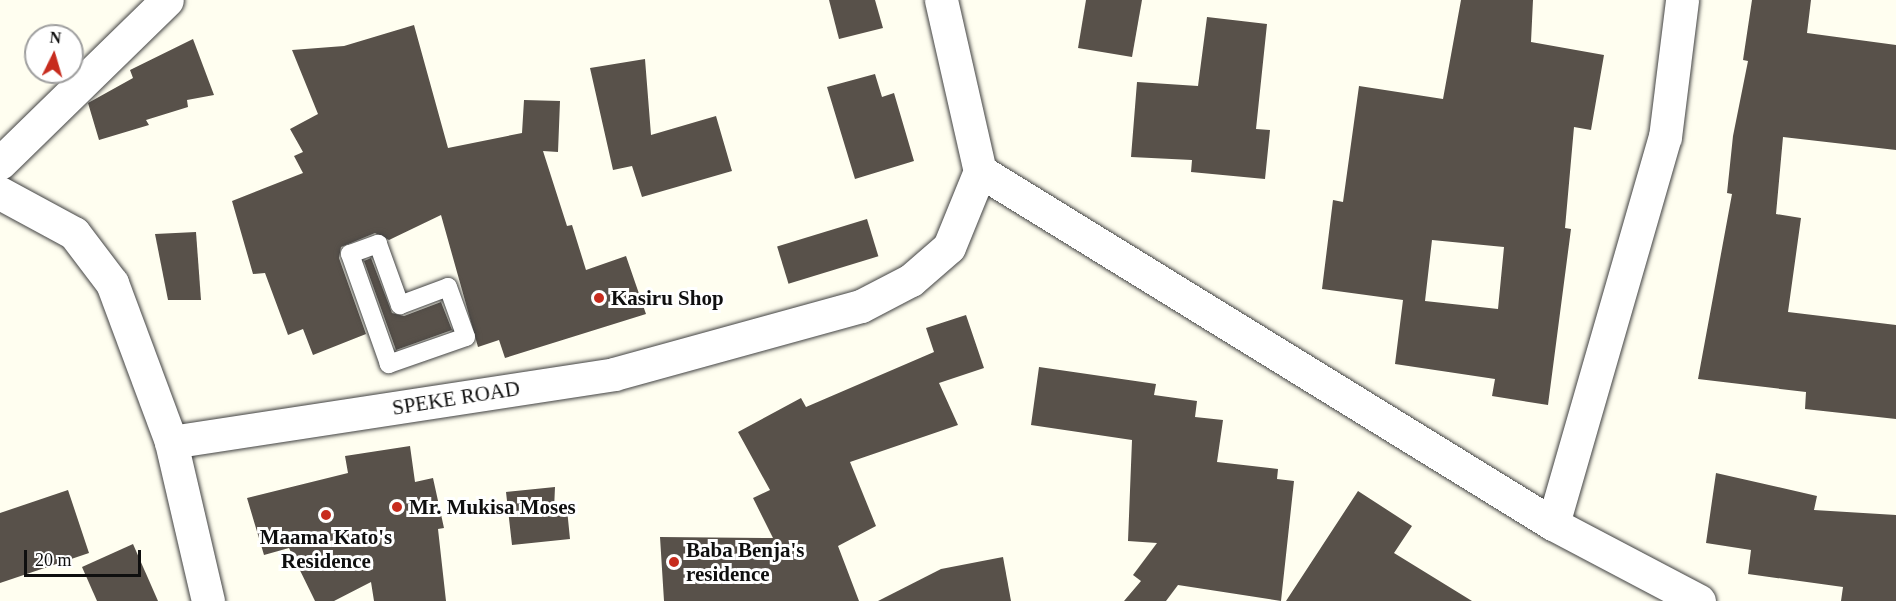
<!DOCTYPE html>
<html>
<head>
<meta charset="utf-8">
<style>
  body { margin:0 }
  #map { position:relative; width:1896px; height:601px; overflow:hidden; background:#fffef0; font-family:"Times New Roman",serif }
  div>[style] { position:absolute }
  .building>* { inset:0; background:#58514a; transform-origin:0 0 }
  .roads { filter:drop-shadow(0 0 2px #424242) drop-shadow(0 0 2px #424242) }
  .service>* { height:18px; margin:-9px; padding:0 9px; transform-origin:9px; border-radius:9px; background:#fff }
  .minor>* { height:33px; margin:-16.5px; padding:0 16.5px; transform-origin:16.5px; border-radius:16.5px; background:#fff }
  .dots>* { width:16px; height:16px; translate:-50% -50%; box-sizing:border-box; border:3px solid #fff; border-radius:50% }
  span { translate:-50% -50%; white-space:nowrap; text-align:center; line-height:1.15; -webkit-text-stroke:6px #fff; paint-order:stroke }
  .poi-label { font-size:21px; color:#0f0f0f; font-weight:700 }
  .left { translate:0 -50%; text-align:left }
  .street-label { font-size:21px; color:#0f0f0f }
  .north { position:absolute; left:24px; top:24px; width:60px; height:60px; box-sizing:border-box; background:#fff; border:2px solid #9f9f9f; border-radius:50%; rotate:5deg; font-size:16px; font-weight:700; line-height:24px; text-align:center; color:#0f0f0f }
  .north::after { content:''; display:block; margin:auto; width:21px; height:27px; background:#c72c1e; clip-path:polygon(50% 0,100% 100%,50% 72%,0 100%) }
  .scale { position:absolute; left:24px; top:550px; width:117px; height:27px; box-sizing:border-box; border:3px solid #0f0f0f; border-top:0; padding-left:8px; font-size:18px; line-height:21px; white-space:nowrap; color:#0f0f0f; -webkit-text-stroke:4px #fff; paint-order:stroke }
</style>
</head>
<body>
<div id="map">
  <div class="building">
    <i style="clip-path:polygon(829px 0,875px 0,883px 28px,839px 39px)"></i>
    <i style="clip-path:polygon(1086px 0,1142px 0,1132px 57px,1078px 48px)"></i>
    <i style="clip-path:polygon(evenodd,1461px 0,1533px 0,1531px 42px,1604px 55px,1591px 130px,1574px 127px,1565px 228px,1571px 229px,1548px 405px,1492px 396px,1495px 379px,1395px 364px,1403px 300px,1322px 289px,1333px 200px,1343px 202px,1359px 86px,1443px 99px,1461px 0,1432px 240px,1504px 247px,1498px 309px,1425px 301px,1432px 240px)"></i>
    <i style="clip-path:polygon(1752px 0,1811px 0,1807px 33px,1896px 45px,1896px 150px,1783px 137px,1776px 214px,1801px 218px,1788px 312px,1896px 325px,1896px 419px,1805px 409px,1806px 392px,1698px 379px,1732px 194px,1727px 193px,1733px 136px,1748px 61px,1743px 60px)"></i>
    <i style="clip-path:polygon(1207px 17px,1267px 24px,1256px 129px,1270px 130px,1265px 179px,1191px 172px,1192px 160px,1131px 157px,1137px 82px,1198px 86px)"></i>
    <i style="clip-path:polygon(414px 25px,448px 148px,522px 133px,524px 100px,560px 101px,558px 152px,543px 151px,567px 226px,572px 225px,586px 270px,626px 256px,646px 314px,505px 358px,499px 340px,478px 347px,441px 215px,389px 240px,375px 233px,341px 247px,339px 258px,366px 334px,313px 355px,303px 329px,288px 335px,265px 273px,253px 274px,232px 201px,303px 173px,294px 156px,303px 152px,290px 129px,318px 114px,292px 50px,344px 46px)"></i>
    <i style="clip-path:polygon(193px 39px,214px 95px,187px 100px,188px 107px,146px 120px,149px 125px,99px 140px,88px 103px,133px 78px,130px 70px)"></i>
    <i style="clip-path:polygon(645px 59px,651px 135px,716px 116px,732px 171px,642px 197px,632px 166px,613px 170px,590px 68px)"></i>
    <i style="clip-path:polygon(875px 74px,882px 97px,894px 93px,914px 161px,855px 179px,827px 87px)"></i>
    <i style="left:867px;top:219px;width:39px;height:94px;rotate:73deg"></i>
    <i style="clip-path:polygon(196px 232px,201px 300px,168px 300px,155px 234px)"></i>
    <i style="clip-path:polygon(371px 258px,392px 313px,404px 316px,441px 302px,452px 330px,396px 350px,364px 261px)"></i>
    <i style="clip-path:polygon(966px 315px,984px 368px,939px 383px,958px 425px,850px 462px,876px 526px,838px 546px,859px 601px,664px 601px,660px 537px,773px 538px,753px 498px,770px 490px,738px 432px,801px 398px,806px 407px,934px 352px,926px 328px)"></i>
    <i style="clip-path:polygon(1039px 367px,1156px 384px,1154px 395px,1197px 401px,1195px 417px,1223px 420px,1217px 462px,1278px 469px,1277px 479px,1294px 481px,1281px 601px,1178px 585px,1166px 601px,1124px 601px,1141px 581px,1133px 575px,1157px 543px,1128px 541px,1132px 440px,1031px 425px)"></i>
    <i style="clip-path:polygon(410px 446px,415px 482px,433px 478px,444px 528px,438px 529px,446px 601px,374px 601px,371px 582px,334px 601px,315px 601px,289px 548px,264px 555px,247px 498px,348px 473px,345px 456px)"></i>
    <i style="clip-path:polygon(1716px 473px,1817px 496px,1814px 510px,1896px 515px,1896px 601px,1841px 601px,1843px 587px,1748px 574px,1751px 550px,1706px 543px)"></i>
    <i style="clip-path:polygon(555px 487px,554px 510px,567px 509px,570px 539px,512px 545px,506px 492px)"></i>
    <i style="clip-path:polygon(68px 490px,89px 553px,0 583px,0 513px)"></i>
    <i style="clip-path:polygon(1358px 491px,1412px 526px,1394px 553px,1472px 601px,1286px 601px)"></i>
    <i style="clip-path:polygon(133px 544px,158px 601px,97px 601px,82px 567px)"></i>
    <i style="clip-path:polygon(1003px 557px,1011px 601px,878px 601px,941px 569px)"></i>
  </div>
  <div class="roads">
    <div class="service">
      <i style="left:378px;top:244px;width:65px;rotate:70.2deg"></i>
      <i style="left:400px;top:305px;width:51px;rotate:-20.6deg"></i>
      <i style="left:448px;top:287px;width:53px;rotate:70.2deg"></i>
      <i style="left:466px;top:337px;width:82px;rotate:160.7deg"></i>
      <i style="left:389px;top:364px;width:117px;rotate:-109.5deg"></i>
      <i style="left:350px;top:254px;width:30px;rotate:-20deg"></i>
    </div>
    <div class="minor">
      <i style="left:941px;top:0;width:175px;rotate:77.2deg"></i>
      <i style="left:980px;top:171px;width:673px;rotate:31.64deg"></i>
      <i style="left:1553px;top:524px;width:165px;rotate:27.8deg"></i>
      <i style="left:0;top:163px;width:233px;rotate:-44.3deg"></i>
      <i style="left:0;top:193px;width:84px;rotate:28.4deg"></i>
      <i style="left:74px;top:233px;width:63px;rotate:52.8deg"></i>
      <i style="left:112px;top:283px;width:170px;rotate:69.6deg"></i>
      <i style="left:171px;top:442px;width:448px;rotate:-8.7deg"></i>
      <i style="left:614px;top:374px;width:256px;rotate:-15.4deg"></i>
      <i style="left:861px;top:306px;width:56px;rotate:-27.5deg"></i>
      <i style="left:911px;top:280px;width:50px;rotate:-41deg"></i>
      <i style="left:949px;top:247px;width:82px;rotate:-67.8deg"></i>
      <i style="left:171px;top:442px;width:163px;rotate:76.9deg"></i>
      <i style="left:1553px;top:524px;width:403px;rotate:-73.9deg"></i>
      <i style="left:1665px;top:137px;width:138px;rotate:-82.9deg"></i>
    </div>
  </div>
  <div class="dots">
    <i style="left:599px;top:298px;background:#c72c1e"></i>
    <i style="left:397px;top:507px;background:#c72c1e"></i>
    <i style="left:326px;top:515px;background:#c72c1e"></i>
    <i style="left:674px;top:562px;background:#c72c1e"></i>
  </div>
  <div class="poi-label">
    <span class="left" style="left:611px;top:298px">Kasiru Shop</span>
    <span class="left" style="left:409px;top:507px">Mr. Mukisa Moses</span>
    <span style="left:326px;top:549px">Maama Kato's<br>Residence</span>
    <span class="left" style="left:686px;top:562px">Baba Benja's<br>residence</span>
  </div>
  <div class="street-label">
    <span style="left:456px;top:398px;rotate:-9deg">SPEKE ROAD</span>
  </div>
  <div class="north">N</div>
  <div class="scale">20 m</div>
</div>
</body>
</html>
